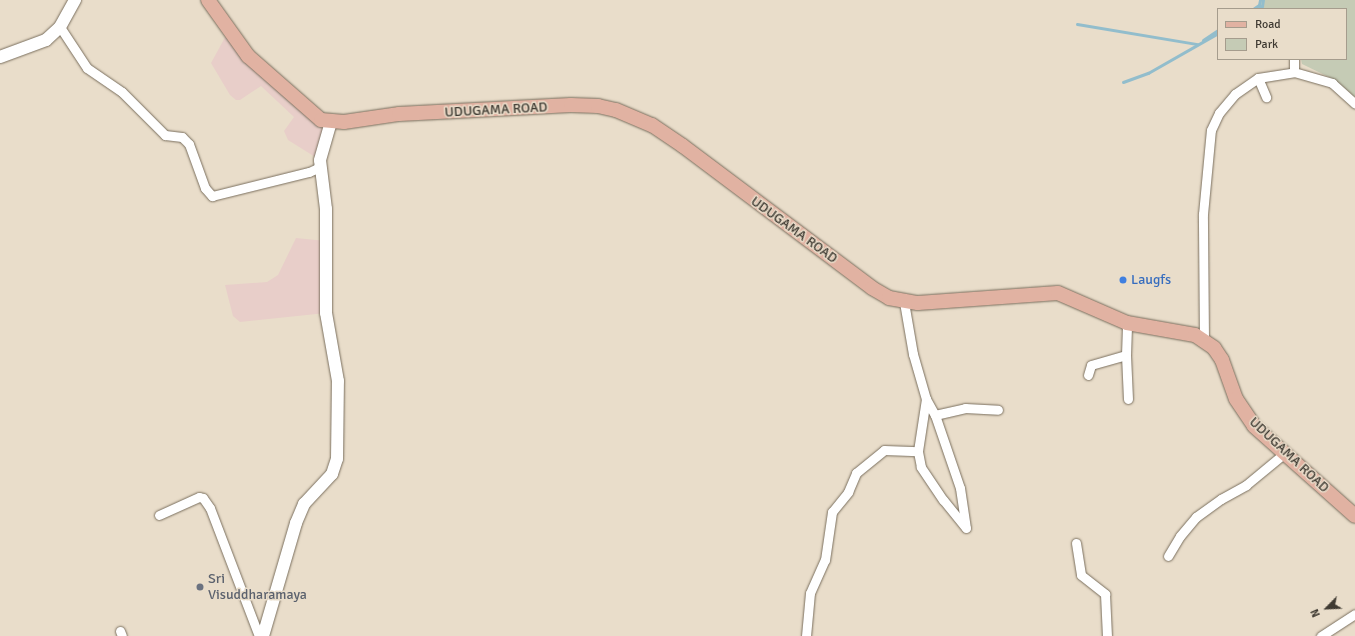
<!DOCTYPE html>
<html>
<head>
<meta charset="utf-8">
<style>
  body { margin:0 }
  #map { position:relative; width:1355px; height:636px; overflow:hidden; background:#e9ddca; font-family:Signika,sans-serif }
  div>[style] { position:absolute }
  .commercial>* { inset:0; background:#e8cec9 }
  .green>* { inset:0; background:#c5cbb5 }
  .stream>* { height:3px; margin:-1.5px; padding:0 1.5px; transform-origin:1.5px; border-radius:1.5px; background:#92bdcc }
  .roads { filter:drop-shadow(0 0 1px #7a6f5e) drop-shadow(0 0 1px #7a6f5e) }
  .street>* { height:9px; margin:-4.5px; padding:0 4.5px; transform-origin:4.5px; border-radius:4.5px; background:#fff }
  .secondary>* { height:12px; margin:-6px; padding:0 6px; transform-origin:6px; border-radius:6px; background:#fff }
  .primary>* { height:14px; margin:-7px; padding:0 7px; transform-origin:7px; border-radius:7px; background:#e1b2a2 }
  .dots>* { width:11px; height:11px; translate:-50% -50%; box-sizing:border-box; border:2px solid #e9ddca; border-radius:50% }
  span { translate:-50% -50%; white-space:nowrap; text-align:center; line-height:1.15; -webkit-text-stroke:3px #e9ddca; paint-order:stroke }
  .street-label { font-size:14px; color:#3f3a32 }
  .shop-label { font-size:14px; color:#366cbe }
  .left { translate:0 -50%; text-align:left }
  .worship-label { font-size:14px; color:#5b616d }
  .legend { position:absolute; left:1217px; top:8px; width:130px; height:52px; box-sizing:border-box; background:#e9ddca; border:1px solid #a59c8d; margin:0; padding:5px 7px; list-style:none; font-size:12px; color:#3f3a32 }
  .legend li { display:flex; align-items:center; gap:8px; height:20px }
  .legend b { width:20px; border:1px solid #a59c8d }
  .north { position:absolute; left:1307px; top:588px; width:40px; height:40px; -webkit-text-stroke:3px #e9ddca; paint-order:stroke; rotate:246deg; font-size:11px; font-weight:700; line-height:16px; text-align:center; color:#3f3a32 }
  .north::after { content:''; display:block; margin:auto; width:14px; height:18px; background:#3f3a32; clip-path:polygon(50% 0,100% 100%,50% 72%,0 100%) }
</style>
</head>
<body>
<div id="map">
  <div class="commercial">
    <i style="clip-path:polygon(228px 32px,331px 122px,320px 160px,288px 140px,284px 131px,294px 117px,261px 86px,240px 100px,236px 100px,230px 95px,211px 63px)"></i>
    <i style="clip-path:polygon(296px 238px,326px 241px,326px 313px,240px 322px,233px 316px,225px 285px,267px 282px,278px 275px)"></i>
  </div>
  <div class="green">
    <i style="clip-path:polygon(1261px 0,1355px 0,1355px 97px,1335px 80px,1302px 64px,1301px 59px,1346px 59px,1346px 9px,1262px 9px)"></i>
  </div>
  <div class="stream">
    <i style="left:1253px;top:9px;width:7px;rotate:-34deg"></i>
    <i style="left:1259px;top:5px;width:5px;rotate:-79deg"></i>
    <i style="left:1257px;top:9px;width:6px;rotate:-31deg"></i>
    <i style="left:1262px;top:6px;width:6px;rotate:-81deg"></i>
    <i style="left:1077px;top:24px;width:122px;rotate:9.5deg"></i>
    <i style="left:1203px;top:40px;width:18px;rotate:-34deg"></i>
    <i style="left:1123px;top:82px;width:27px;rotate:-20deg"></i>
    <i style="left:1148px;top:73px;width:81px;rotate:-29.7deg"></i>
  </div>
  <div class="roads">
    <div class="street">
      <i style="left:60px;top:27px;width:49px;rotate:56.6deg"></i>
      <i style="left:87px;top:68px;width:42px;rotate:34.4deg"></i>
      <i style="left:122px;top:92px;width:61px;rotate:45deg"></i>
      <i style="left:165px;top:135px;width:17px;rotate:7deg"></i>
      <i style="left:182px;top:137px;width:10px;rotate:45deg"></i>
      <i style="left:189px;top:144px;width:47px;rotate:70deg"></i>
      <i style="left:205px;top:188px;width:11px;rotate:49deg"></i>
      <i style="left:212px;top:196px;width:100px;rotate:-13.9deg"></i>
      <i style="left:309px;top:172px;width:10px;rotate:-24deg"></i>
      <i style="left:318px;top:168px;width:8px;rotate:-76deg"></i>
      <i style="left:1294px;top:72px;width:13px;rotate:-90deg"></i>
      <i style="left:1258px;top:78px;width:21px;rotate:67deg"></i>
      <i style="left:904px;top:302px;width:53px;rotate:80.2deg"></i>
      <i style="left:913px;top:354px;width:47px;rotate:73.9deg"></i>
      <i style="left:926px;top:399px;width:18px;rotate:61deg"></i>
      <i style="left:935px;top:415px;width:77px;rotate:71.1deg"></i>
      <i style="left:960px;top:488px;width:40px;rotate:81.5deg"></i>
      <i style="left:966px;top:528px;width:36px;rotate:-129deg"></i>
      <i style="left:943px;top:500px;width:40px;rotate:-124deg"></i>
      <i style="left:921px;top:467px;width:16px;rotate:-101deg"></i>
      <i style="left:918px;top:451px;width:53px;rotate:-81.3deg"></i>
      <i style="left:1204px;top:340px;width:126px;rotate:-90.5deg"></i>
      <i style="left:1203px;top:214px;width:84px;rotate:-84.6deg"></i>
      <i style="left:1211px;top:130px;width:19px;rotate:-65deg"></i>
      <i style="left:1219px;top:113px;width:25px;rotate:-50deg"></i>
      <i style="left:1235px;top:94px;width:28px;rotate:-35deg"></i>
      <i style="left:1258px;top:78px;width:36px;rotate:-9deg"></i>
      <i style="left:1294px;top:72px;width:40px;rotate:16deg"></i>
      <i style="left:1332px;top:83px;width:31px;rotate:42deg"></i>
      <i style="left:1126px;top:355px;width:44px;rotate:87.4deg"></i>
      <i style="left:1088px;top:375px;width:10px;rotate:-73deg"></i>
      <i style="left:1091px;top:365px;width:36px;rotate:-16deg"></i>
      <i style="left:1126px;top:355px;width:32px;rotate:-88deg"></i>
      <i style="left:935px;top:415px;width:31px;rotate:-13deg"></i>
      <i style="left:965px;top:408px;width:33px;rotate:3deg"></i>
      <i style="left:159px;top:515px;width:44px;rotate:-24.2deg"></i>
      <i style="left:199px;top:497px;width:4px;rotate:14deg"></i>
      <i style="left:203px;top:498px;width:12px;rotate:55deg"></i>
      <i style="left:210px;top:508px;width:137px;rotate:69.1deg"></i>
      <i style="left:1076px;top:543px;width:32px;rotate:81deg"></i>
      <i style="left:1081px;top:575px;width:31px;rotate:38deg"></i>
      <i style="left:1105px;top:594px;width:42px;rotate:87.3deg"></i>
      <i style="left:1168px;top:556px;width:23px;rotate:-59deg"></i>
      <i style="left:1180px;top:536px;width:25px;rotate:-50deg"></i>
      <i style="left:1196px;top:517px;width:31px;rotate:-36deg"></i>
      <i style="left:1221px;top:499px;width:29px;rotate:-29deg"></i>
      <i style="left:1246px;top:485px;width:52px;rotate:-39.5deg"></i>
      <i style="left:120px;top:631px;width:5px;rotate:68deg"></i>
      <i style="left:806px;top:636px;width:43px;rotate:-84.7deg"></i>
      <i style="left:810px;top:593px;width:36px;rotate:-66deg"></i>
      <i style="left:825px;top:560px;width:49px;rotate:-81.7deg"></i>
      <i style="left:832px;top:512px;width:26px;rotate:-51deg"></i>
      <i style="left:848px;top:492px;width:21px;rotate:-67deg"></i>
      <i style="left:856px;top:473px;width:36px;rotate:-39deg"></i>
      <i style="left:884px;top:450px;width:34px;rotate:2deg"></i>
      <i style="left:1321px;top:636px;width:40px;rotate:-32.9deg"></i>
    </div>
    <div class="secondary">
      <i style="left:0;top:57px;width:49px;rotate:-20.3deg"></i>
      <i style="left:46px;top:40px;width:19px;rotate:-43deg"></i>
      <i style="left:60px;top:27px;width:31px;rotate:-61deg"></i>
      <i style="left:263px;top:636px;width:118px;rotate:-73.7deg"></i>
      <i style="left:296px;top:523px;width:21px;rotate:-67deg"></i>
      <i style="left:304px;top:504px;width:41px;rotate:-47deg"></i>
      <i style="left:332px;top:474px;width:16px;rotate:-72deg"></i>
      <i style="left:337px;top:459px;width:78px;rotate:-89.3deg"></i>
      <i style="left:338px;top:381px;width:69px;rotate:-100deg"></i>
      <i style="left:326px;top:313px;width:104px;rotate:-90deg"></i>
      <i style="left:326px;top:209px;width:49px;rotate:-97deg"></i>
      <i style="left:320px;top:160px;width:40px;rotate:-74deg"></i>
    </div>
    <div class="primary">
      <i style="left:208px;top:0;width:69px;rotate:54.5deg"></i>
      <i style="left:248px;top:56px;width:97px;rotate:41.2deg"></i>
      <i style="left:321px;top:120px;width:23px;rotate:5deg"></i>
      <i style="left:344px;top:122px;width:56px;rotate:-8.3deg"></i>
      <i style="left:399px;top:114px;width:172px;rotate:-3deg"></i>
      <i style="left:571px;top:105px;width:27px;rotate:2deg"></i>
      <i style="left:598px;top:106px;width:18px;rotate:13deg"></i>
      <i style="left:616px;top:110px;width:39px;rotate:23deg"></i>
      <i style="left:652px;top:125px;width:37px;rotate:34deg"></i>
      <i style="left:683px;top:146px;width:236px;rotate:36.9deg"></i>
      <i style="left:872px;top:288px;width:20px;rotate:30deg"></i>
      <i style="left:889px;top:298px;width:29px;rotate:10deg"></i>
      <i style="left:918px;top:303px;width:140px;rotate:-4.1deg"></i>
      <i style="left:1058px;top:293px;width:75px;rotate:23.5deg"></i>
      <i style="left:1127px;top:323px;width:69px;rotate:10deg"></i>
      <i style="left:1195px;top:335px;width:23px;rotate:34deg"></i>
      <i style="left:1214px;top:348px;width:14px;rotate:56deg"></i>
      <i style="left:1222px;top:360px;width:41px;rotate:70.3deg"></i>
      <i style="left:1236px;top:399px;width:32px;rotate:56deg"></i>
      <i style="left:1254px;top:426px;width:135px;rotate:41.7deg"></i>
    </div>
  </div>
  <div class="dots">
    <i style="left:1123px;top:280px;background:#3f7fe0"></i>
    <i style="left:200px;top:587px;background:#6b7280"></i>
  </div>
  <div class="street-label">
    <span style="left:496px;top:110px;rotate:-3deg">UDUGAMA ROAD</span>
    <span style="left:794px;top:230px;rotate:36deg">UDUGAMA ROAD</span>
    <span style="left:1289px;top:455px;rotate:43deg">UDUGAMA ROAD</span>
  </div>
  <div class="shop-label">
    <span class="left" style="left:1131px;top:280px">Laugfs</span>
  </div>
  <div class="worship-label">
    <span class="left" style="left:208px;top:587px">Sri<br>Visuddharamaya</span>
  </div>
  <ul class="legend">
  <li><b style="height:5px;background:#e1b2a2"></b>Road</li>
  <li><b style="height:11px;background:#c5cbb5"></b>Park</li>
  </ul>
  <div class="north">N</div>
</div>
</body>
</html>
